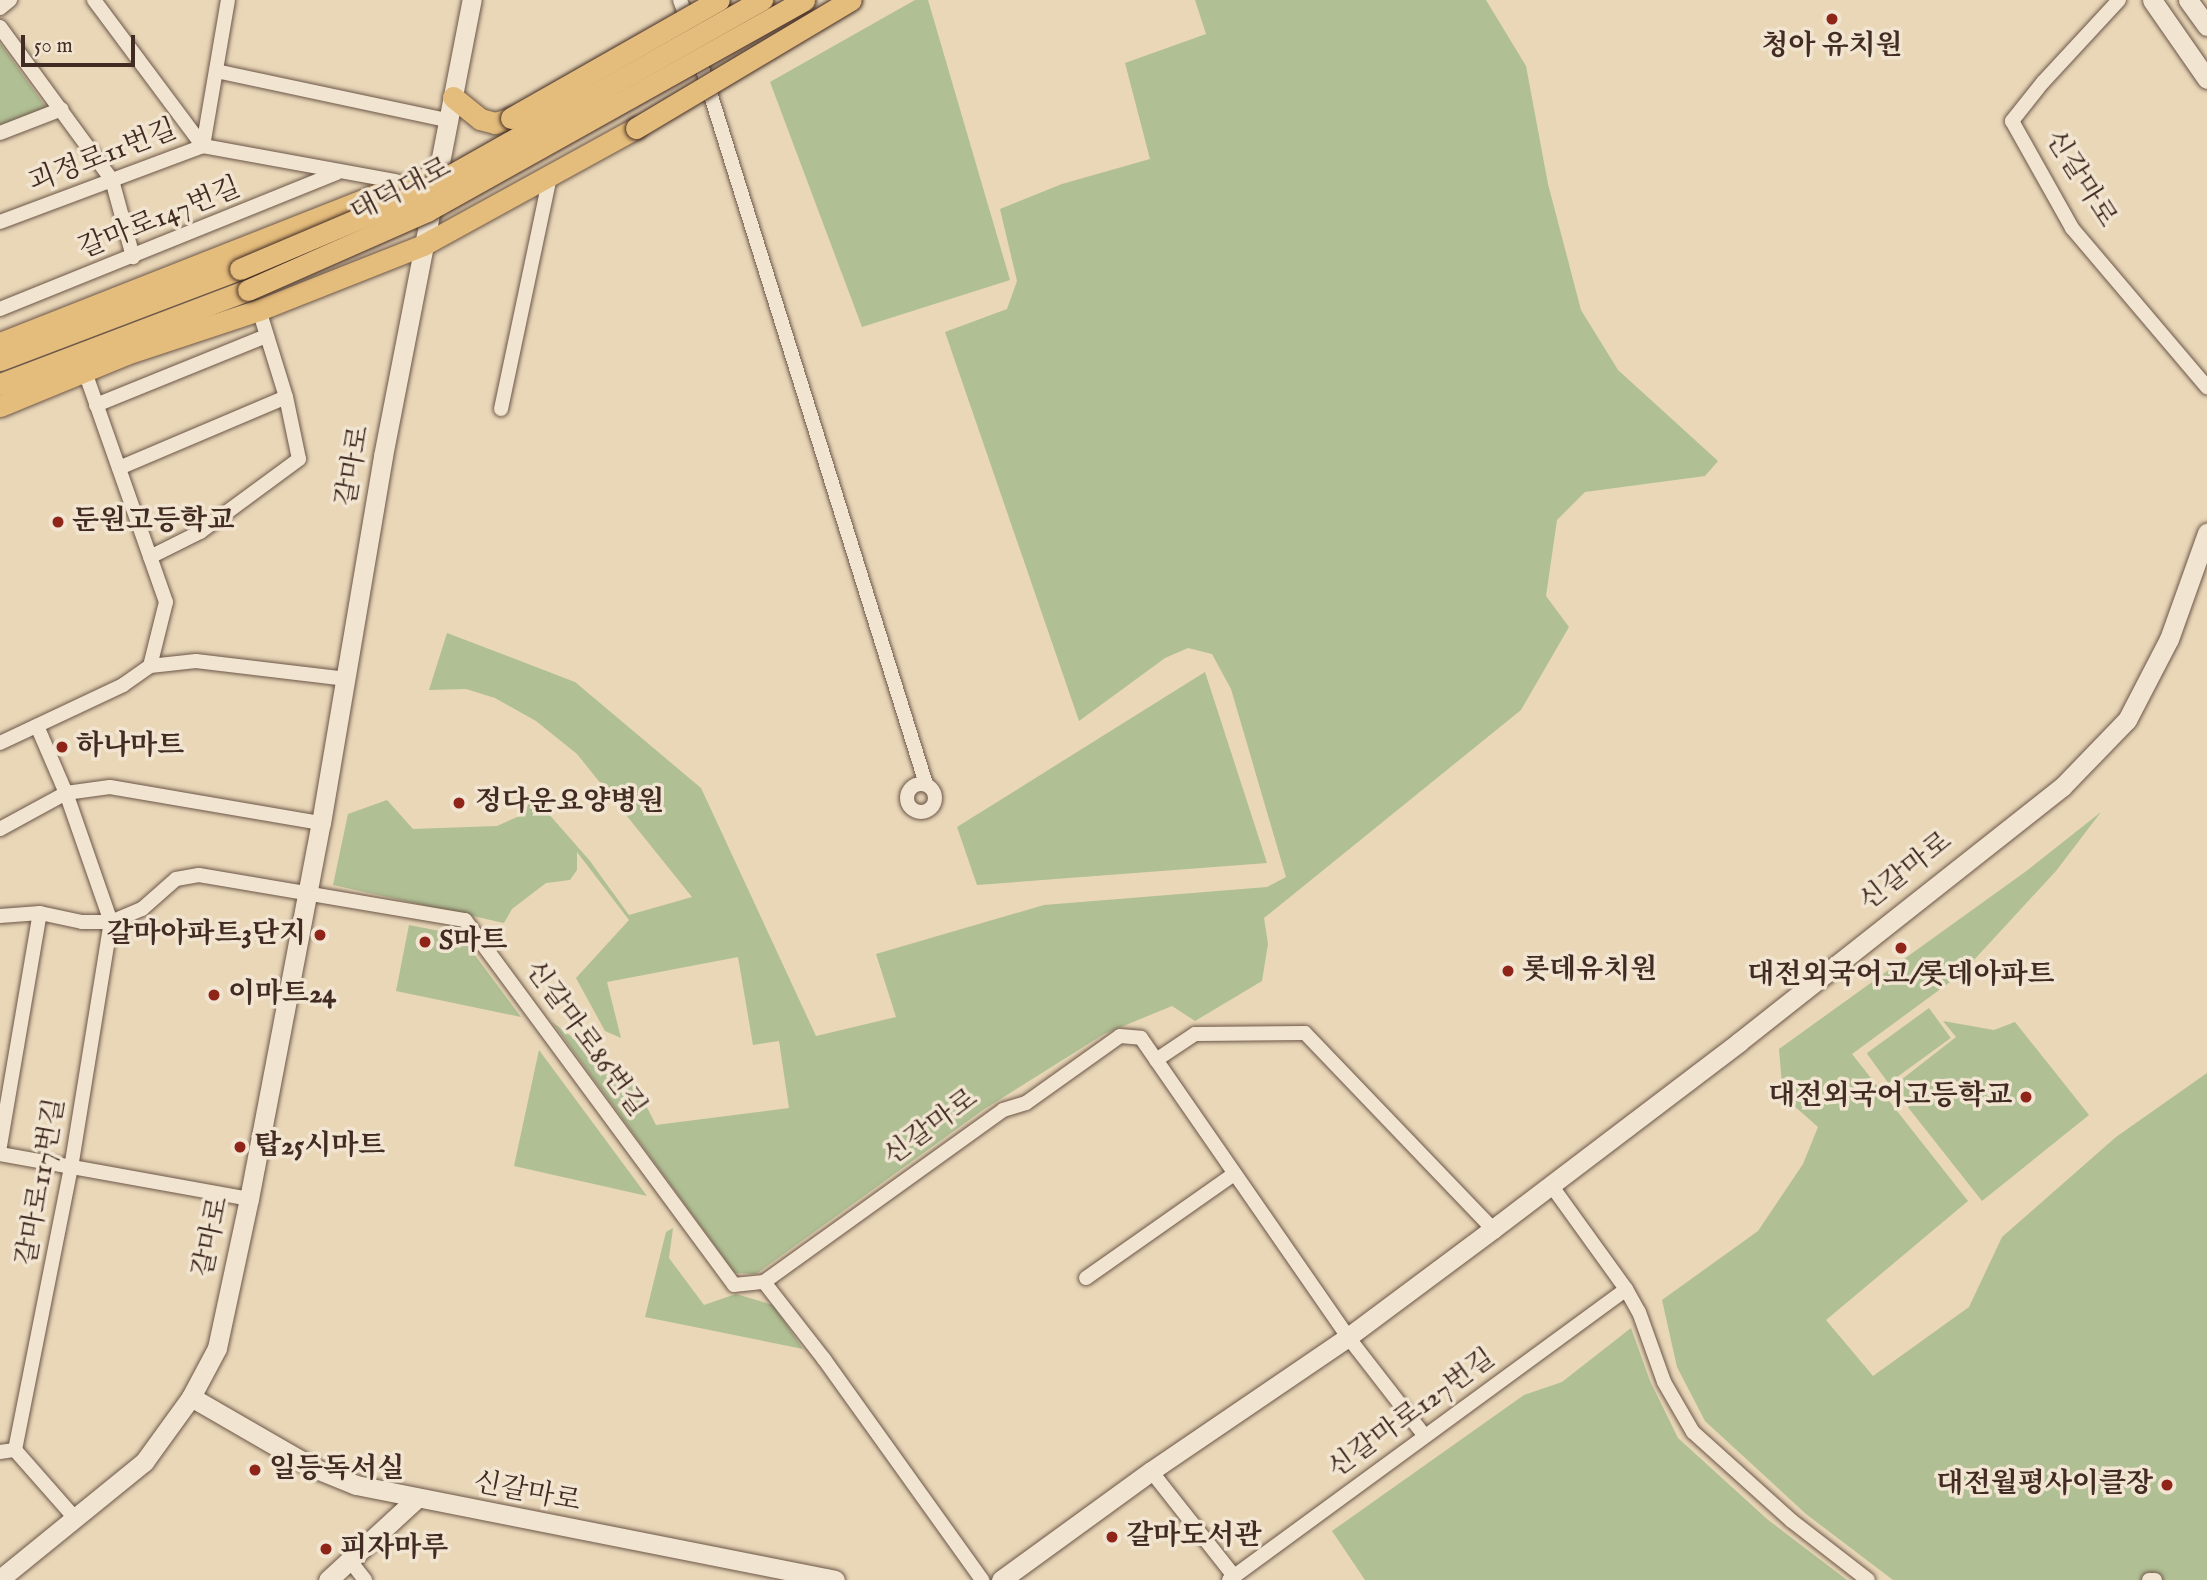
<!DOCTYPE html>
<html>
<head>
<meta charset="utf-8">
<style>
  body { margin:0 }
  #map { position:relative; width:2207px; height:1580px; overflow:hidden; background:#e9d7b8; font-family:"IM FELL English","Noto Serif KR",serif }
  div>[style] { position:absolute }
  .green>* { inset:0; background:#b0bf94; transform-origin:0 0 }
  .roads { filter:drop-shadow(0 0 2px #6c5648) drop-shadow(0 0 2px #6c5648) }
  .street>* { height:14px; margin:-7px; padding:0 7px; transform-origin:7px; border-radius:7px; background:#f1e5d1 }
  .street>.ring { margin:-7px; padding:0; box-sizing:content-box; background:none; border:14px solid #f1e5d1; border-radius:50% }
  .secondary>* { height:19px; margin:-9.5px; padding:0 9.5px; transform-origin:9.5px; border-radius:9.5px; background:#f1e5d1 }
  .primary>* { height:21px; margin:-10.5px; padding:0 10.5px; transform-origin:10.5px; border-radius:10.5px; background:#e4bc7c }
  .bridges { filter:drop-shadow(0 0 2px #422b22) drop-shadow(0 0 2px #422b22) }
  .primary-bridge>* { height:21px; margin:-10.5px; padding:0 10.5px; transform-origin:10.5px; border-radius:10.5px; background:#e4bc7c }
  .dots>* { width:19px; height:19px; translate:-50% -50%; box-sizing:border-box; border:4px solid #f1e5d1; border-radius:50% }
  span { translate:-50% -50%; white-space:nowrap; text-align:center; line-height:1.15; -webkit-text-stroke:7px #f1e5d1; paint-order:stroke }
  .poi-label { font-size:28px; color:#422b22; font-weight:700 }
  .left { translate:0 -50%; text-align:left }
  .right { translate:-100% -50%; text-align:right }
  .street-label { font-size:28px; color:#422b22 }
  .scale { position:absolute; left:21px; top:35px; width:114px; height:32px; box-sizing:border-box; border:4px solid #422b22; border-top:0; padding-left:9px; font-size:21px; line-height:24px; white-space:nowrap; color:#422b22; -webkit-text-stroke:5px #f1e5d1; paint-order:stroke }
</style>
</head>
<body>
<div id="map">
  <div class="green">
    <i style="clip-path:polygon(915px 0,928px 0,1010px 280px,862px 327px,770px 82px)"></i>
    <i style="clip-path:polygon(1195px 0,1486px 0,1526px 66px,1548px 184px,1581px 310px,1618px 370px,1718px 461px,1705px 476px,1585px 492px,1557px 520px,1546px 596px,1569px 627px,1521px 710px,1264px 918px,1268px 944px,1262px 981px,1195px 1021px,1172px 1006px,1104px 1034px,983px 1110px,756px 1274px,735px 1273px,552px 1022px,635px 1084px,656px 1125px,789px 1108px,779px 1041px,753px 1045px,738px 957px,607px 982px,621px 1038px,605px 1031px,576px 978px,629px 920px,577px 852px,577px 870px,570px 880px,546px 883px,512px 909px,504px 923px,333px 885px,348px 814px,387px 800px,413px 829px,497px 826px,524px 814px,530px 801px,547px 812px,590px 861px,629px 915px,692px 897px,577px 754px,536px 721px,495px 698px,466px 689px,429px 690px,447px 633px,575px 682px,701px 788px,816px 1036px,896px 1017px,876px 954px,1044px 905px,1267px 887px,1286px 877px,1231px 689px,1212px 654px,1188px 648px,1165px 658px,1079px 721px,945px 332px,1007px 309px,1017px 281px,1000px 209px,1062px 184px,1150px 159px,1125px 63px,1206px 34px)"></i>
    <i style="clip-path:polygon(0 43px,48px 110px,0 127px)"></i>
    <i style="clip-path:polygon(1205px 672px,1267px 863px,977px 885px,957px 827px)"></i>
    <i style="clip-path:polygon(2101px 812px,2056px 871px,1961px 974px,1852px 1054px,1968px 1201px,1826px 1320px,1873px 1376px,1969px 1307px,2002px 1237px,2116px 1137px,2207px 1073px,2207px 1580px,1893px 1580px,1806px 1514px,1705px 1421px,1677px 1367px,1662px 1300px,1758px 1231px,1803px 1164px,1818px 1127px,1783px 1096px,1779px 1049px,2025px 872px)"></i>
    <i style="clip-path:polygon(409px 925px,460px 935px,521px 1017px,396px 991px)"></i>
    <i style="left:1929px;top:1008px;width:37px;height:77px;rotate:54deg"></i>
    <i style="clip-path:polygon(1943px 1021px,1994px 1030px,2015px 1022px,2089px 1115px,1982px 1201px,1892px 1087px,1956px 1037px)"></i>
    <i style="clip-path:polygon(539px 1050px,647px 1196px,514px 1166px)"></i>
    <i style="clip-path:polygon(673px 1228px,669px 1258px,704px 1305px,736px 1294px,773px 1305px,803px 1349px,645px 1317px,666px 1232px)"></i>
    <i style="clip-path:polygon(1631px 1328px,1650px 1381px,1678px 1438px,1767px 1519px,1847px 1580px,1365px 1580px,1332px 1531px,1524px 1395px,1562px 1382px)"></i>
  </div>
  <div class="roads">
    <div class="street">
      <i style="left:94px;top:0;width:182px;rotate:53.3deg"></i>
      <i style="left:203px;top:146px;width:196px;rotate:10.3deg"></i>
      <i style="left:680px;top:0;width:27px;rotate:70deg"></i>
      <i style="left:2119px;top:0;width:112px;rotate:132.8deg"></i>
      <i style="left:2043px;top:82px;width:50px;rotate:128.5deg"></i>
      <i style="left:2012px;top:121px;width:123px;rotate:60.7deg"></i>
      <i style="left:2072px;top:228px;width:209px;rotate:49.7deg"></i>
      <i style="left:0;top:8px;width:13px;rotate:-39deg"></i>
      <i style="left:0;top:27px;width:190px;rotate:53.8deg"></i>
      <i style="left:112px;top:180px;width:80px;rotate:74.7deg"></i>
      <i style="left:697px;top:51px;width:768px;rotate:72.65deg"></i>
      <i style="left:216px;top:71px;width:236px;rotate:12deg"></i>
      <i style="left:0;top:133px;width:66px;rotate:-21.2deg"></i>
      <i style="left:0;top:222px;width:217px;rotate:-20.5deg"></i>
      <i style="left:203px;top:146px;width:148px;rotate:-80.3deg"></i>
      <i style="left:0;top:309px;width:363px;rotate:-22deg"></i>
      <i style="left:85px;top:372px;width:244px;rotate:70.6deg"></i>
      <i style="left:166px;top:602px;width:66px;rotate:104deg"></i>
      <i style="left:96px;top:405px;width:183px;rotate:-22.1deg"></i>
      <i style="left:501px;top:409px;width:237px;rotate:-78.1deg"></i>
      <i style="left:119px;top:468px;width:181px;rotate:-23deg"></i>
      <i style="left:150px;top:557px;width:56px;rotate:-26.6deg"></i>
      <i style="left:200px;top:532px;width:123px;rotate:-36.4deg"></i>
      <i style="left:299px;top:459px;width:63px;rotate:-101.8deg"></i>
      <i style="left:286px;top:397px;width:91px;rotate:-107.2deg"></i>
      <i style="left:0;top:743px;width:136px;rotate:-25.2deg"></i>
      <i style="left:123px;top:685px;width:33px;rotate:-35deg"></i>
      <i style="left:150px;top:666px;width:46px;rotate:-6.2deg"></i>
      <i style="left:196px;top:661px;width:152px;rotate:6.8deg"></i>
      <i class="ring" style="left:907px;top:784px;width:14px;height:14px"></i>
      <i style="left:0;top:829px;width:75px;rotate:-28.6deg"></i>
      <i style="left:66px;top:793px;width:44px;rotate:-7.8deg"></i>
      <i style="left:110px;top:787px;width:214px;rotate:9.7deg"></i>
      <i style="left:0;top:916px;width:40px;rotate:-4.3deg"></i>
      <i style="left:40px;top:913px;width:43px;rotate:12.1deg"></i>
      <i style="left:82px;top:922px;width:29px"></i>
      <i style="left:111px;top:922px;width:34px;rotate:-23deg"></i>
      <i style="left:142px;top:909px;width:45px;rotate:-41.4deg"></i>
      <i style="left:176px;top:879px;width:23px;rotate:-10deg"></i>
      <i style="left:199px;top:875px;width:270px;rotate:9.6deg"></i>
      <i style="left:465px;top:920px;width:453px;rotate:53.6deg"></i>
      <i style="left:734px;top:1285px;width:30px;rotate:-6deg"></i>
      <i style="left:764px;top:1282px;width:294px;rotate:-35.7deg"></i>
      <i style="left:1003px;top:1110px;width:24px;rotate:-17deg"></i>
      <i style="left:1026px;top:1103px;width:115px;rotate:-35.5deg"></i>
      <i style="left:1120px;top:1036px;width:21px;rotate:5deg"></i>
      <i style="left:1141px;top:1038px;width:364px;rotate:55.3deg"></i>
      <i style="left:1348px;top:1337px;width:124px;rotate:52.2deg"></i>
      <i style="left:1156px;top:1060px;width:47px;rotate:-33.7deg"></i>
      <i style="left:1195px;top:1034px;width:110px;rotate:-0.5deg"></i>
      <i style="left:1305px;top:1033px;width:272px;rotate:46.2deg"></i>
      <i style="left:0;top:1146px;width:236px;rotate:-80.3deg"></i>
      <i style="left:0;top:1154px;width:253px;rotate:10.2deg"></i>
      <i style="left:1551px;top:1185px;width:128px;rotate:54.2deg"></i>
      <i style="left:1626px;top:1289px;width:26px;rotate:61deg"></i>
      <i style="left:1639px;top:1312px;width:74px;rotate:70.3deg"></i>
      <i style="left:1664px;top:1382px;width:58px;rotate:59.9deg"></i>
      <i style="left:1693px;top:1432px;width:133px;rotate:42deg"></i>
      <i style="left:1792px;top:1521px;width:96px;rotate:37.8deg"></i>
      <i style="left:1086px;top:1278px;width:181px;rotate:-35.1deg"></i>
      <i style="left:764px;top:1282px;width:98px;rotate:52.1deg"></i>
      <i style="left:824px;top:1359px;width:272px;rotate:54.4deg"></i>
      <i style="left:15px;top:1450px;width:288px;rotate:-78.8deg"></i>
      <i style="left:71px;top:1168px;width:249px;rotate:-80.8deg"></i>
      <i style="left:111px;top:922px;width:137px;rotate:-109.2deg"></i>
      <i style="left:66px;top:793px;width:73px;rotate:-113.4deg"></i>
      <i style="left:0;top:1452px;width:15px;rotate:-8deg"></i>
      <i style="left:15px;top:1450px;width:91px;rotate:48.6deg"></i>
      <i style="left:1151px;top:1471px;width:134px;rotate:51.7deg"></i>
      <i style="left:351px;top:1562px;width:23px;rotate:52deg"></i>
      <i style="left:1229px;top:1580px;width:492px;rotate:-36.2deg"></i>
      <i style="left:2149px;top:1580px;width:6px"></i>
    </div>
    <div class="secondary">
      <i style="left:2152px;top:0;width:96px;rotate:55.2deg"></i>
      <i style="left:2188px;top:0;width:32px;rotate:54deg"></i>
      <i style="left:191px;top:1397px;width:142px;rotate:30deg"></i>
      <i style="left:314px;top:1468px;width:45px;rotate:22deg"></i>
      <i style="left:356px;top:1485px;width:488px;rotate:11.2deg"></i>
      <i style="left:0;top:1579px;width:186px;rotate:-39.1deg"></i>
      <i style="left:144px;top:1462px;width:80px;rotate:-54.1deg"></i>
      <i style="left:191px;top:1397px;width:55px;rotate:-62deg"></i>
      <i style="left:217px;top:1348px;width:152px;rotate:-77.9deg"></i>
      <i style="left:249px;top:1199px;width:383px;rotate:-79.2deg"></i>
      <i style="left:321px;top:823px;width:372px;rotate:-80.4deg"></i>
      <i style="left:383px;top:456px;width:465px;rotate:-79deg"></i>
      <i style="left:328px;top:1580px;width:120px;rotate:-42.6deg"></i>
      <i style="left:1001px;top:1580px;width:185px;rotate:-36deg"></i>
      <i style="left:1151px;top:1471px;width:238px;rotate:-34.2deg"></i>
      <i style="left:1348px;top:1337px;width:181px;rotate:-36.7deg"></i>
      <i style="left:1493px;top:1229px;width:309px;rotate:-37.2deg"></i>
      <i style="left:1739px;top:1042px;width:412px;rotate:-38.3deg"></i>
      <i style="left:2062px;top:787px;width:93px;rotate:-45.9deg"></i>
      <i style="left:2127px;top:720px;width:91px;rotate:-62.6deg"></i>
      <i style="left:2169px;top:639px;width:113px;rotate:-70.3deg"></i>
    </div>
    <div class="primary">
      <i style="left:453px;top:97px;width:35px;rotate:39deg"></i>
      <i style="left:480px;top:119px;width:16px;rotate:15deg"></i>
      <i style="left:495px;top:123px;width:17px;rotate:-17deg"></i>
      <i style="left:0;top:343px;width:407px;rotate:-21.5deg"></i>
      <i style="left:379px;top:194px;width:63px;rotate:-18.4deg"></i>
      <i style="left:0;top:360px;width:257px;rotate:-20.8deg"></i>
      <i style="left:0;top:384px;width:265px;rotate:-20.8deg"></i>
      <i style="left:0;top:406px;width:136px;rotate:-22.4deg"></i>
      <i style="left:126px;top:354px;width:140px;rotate:-18.3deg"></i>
      <i style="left:259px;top:310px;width:176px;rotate:-21.6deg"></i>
      <i style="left:423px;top:245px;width:243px;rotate:-28.8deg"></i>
    </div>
  </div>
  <div class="bridges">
    <div class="primary-bridge">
      <i style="left:511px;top:118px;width:239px;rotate:-29.6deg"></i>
      <i style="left:636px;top:128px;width:250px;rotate:-30.8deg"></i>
      <i style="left:240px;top:269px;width:194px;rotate:-23deg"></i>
      <i style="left:419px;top:193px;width:394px;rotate:-29.4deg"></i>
      <i style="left:248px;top:290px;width:196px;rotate:-23.8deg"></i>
      <i style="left:427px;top:211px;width:432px;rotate:-29.2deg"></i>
    </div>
  </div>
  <div class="dots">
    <i style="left:1832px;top:19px;background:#8f2418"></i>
    <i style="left:58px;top:522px;background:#8f2418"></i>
    <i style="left:62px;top:747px;background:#8f2418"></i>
    <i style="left:459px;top:803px;background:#8f2418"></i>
    <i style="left:320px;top:935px;background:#8f2418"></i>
    <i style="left:425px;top:942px;background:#8f2418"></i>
    <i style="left:1901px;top:948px;background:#8f2418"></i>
    <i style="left:1508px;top:971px;background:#8f2418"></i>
    <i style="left:214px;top:995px;background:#8f2418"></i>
    <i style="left:2026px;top:1097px;background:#8f2418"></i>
    <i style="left:240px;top:1147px;background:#8f2418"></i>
    <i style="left:255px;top:1470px;background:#8f2418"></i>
    <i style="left:2167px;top:1485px;background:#8f2418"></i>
    <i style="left:1112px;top:1537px;background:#8f2418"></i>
    <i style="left:326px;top:1549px;background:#8f2418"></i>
  </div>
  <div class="poi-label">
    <span style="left:1832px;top:47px">청아 유치원</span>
    <span class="left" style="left:72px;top:522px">둔원고등학교</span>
    <span class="left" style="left:76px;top:747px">하나마트</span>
    <span class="left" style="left:475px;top:803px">정다운요양병원</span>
    <span class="right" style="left:306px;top:935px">갈마아파트3단지</span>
    <span class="left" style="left:439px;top:942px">S마트</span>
    <span class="left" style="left:1522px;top:971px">롯데유치원</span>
    <span style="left:1901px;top:976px">대전외국어고/롯데아파트</span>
    <span class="left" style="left:228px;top:995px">이마트24</span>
    <span class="right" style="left:2012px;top:1097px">대전외국어고등학교</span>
    <span class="left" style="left:254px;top:1147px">탑25시마트</span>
    <span class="left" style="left:269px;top:1470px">일등독서실</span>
    <span class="right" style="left:2153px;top:1485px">대전월평사이클장</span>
    <span class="left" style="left:1126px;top:1537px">갈마도서관</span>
    <span class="left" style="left:340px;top:1549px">피자마루</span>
  </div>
  <div class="street-label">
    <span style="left:103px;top:157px;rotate:-21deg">괴정로11번길</span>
    <span style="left:2080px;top:179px;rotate:58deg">신갈마로</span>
    <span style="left:401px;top:191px;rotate:-27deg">대덕대로</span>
    <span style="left:160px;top:219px;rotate:-22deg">갈마로147번길</span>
    <span style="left:354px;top:466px;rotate:-80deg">갈마로</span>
    <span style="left:1906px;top:872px;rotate:-38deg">신갈마로</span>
    <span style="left:585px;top:1039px;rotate:54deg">신갈마로86번길</span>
    <span style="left:931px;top:1128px;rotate:-36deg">신갈마로</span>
    <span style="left:42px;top:1182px;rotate:-80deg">갈마로117번길</span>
    <span style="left:212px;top:1237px;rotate:-78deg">갈마로</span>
    <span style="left:1412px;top:1414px;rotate:-36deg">신갈마로127번길</span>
    <span style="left:527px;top:1493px;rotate:11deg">신갈마로</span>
  </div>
  <div class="scale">50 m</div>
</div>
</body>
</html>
